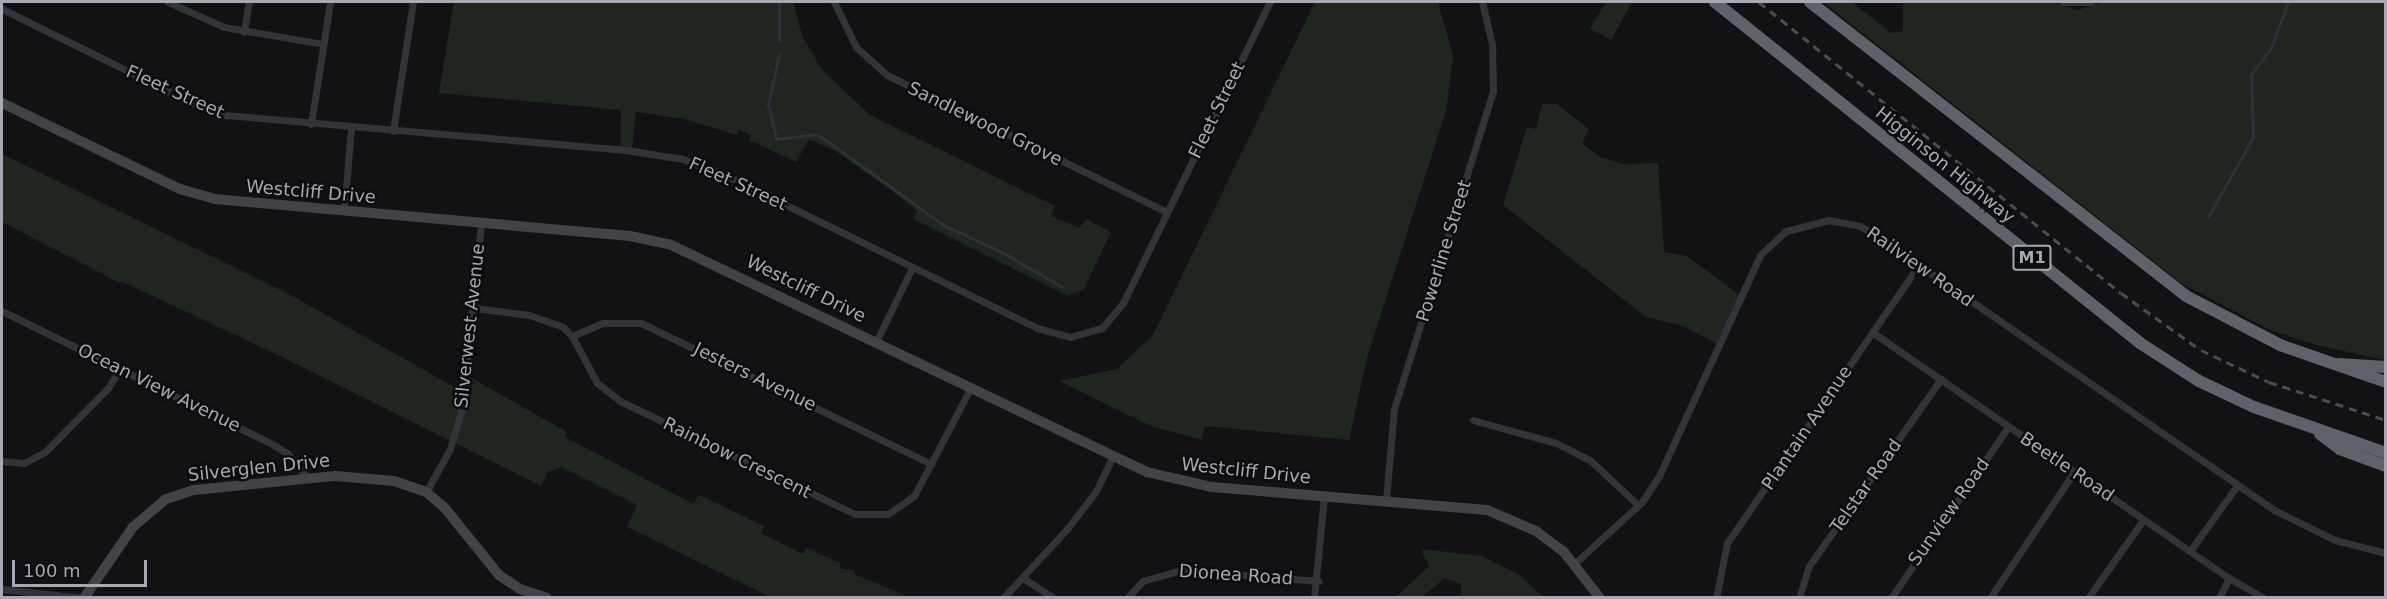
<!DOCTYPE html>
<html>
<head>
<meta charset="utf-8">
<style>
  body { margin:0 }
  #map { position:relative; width:2387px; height:599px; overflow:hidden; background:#121214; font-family:"DejaVu Sans",sans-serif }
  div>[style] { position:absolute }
  .green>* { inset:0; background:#1e261f }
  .stream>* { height:3px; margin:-1.5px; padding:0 1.5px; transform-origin:1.5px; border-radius:1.5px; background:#2b3339 }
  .street>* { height:7px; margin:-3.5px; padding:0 3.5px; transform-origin:3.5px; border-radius:3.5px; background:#333439 }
  .secondary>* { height:10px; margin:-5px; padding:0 5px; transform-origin:5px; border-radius:5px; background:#414349 }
  .highway>* { height:12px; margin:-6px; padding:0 6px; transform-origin:6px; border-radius:6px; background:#5f626a }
  .rail>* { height:3px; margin-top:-1.5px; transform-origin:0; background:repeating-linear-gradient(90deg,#4a4c52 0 8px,transparent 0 14px) }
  span { translate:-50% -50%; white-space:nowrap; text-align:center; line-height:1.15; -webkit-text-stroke:5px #0d0d0f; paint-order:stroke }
  .shield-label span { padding:2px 4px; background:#0d0d0f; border:2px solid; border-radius:4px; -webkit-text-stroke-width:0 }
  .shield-label { font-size:16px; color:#a4a9b4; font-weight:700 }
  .street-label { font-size:18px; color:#a4a9b4 }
  .frame { position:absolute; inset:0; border:3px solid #a4a9b4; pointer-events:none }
  .scale { position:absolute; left:12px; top:560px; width:135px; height:27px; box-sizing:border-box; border:3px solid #a4a9b4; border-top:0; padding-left:8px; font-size:18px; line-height:21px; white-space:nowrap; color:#a4a9b4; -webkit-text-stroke:4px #0d0d0f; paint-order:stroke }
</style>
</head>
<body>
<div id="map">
  <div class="green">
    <i style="clip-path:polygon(454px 2px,793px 2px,802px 35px,822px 70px,870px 115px,1055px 206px,1051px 216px,1080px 228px,1086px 219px,1111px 232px,1084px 289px,1068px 296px,913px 219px,917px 211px,887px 187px,837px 152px,809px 139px,796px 162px,749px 140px,751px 135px,739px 130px,737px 135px,684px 119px,636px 112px,632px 151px,620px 150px,621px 110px,439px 93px)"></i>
    <i style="clip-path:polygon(1315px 2px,1438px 2px,1453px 56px,1446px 111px,1367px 358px,1349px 440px,1205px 426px,1202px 440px,1151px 426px,1059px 381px,1117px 369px,1153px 335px)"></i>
    <i style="clip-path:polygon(1606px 2px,1632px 2px,1611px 40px,1590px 29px)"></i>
    <i style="clip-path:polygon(1823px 2px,1852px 2px,1891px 33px,1903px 31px,1903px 2px,2053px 2px,2077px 10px,2104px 2px,2385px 2px,2385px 360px,2316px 345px,2270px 330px,2181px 283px)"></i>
    <i style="clip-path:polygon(1542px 104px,1557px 104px,1589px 129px,1582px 143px,1600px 157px,1623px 164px,1658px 163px,1664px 252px,1687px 256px,1741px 296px,1719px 345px,1683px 326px,1646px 317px,1503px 205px,1527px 127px,1536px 129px)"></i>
    <i style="clip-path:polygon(2px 154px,287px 293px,465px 393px,468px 376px,567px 432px,565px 437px,693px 504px,699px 495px,764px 526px,761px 533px,803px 554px,807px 548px,840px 563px,840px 568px,855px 571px,854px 574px,909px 597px,770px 597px,627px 527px,637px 505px,561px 467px,548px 472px,541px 486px,282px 357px,121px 281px,120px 283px,2px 222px)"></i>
    <i style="clip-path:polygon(1421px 549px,1481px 556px,1518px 574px,1542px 596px,1461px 596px,1461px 584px,1445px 578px,1422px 597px,1396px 597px,1429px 566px)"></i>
  </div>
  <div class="stream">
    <i style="left:779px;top:2px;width:39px;rotate:90deg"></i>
    <i style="left:779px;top:54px;width:51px;rotate:102.4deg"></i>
    <i style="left:768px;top:104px;width:36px;rotate:77deg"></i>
    <i style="left:776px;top:139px;width:38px;rotate:-7deg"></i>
    <i style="left:814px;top:134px;width:10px;rotate:24deg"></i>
    <i style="left:823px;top:138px;width:148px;rotate:35.9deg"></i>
    <i style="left:943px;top:225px;width:65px;rotate:24.6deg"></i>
    <i style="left:1002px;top:252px;width:69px;rotate:30.3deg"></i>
    <i style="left:2208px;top:217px;width:92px;rotate:-60.6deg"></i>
    <i style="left:2253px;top:137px;width:63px;rotate:-91.8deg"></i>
    <i style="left:2251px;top:74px;width:31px;rotate:-52deg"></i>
    <i style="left:2270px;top:50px;width:51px;rotate:-69.4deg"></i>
  </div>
  <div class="street">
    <i style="left:168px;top:2px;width:61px;rotate:24.1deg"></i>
    <i style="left:224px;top:27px;width:100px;rotate:9.7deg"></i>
    <i style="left:834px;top:2px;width:50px;rotate:63.9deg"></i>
    <i style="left:856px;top:47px;width:42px;rotate:42.1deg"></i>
    <i style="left:887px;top:75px;width:312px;rotate:26.1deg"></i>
    <i style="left:2063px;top:2px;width:28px"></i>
    <i style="left:2px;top:9px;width:215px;rotate:26.2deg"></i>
    <i style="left:195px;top:104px;width:33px;rotate:20deg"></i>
    <i style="left:226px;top:115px;width:402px;rotate:5deg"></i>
    <i style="left:626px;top:150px;width:58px;rotate:9deg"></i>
    <i style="left:683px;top:159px;width:43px;rotate:20.6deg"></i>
    <i style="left:723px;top:174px;width:350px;rotate:26.1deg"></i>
    <i style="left:1037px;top:328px;width:34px;rotate:15deg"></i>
    <i style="left:1070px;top:337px;width:33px;rotate:-16deg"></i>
    <i style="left:1102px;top:328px;width:33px;rotate:-50deg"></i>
    <i style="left:1123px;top:303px;width:335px;rotate:-64deg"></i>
    <i style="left:244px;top:32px;width:30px;rotate:-81deg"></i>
    <i style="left:311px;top:124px;width:123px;rotate:-81.1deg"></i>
    <i style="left:393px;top:131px;width:131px;rotate:-81.2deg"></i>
    <i style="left:344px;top:211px;width:83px;rotate:-85.2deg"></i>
    <i style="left:474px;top:308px;width:55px;rotate:7.3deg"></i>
    <i style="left:529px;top:315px;width:36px;rotate:19deg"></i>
    <i style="left:563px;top:327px;width:13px;rotate:45deg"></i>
    <i style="left:572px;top:336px;width:53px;rotate:62deg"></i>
    <i style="left:597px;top:383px;width:29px;rotate:38deg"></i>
    <i style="left:620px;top:401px;width:261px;rotate:25.7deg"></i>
    <i style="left:855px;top:514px;width:33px"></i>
    <i style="left:888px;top:514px;width:32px;rotate:-35deg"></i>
    <i style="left:914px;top:496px;width:121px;rotate:-62.4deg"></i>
    <i style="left:2px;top:311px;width:303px;rotate:26.2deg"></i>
    <i style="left:274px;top:445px;width:17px;rotate:33deg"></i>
    <i style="left:288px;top:454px;width:30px;rotate:50deg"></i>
    <i style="left:1872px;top:332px;width:434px;rotate:34.6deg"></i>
    <i style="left:2229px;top:578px;width:39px;rotate:30deg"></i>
    <i style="left:572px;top:336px;width:34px;rotate:-23deg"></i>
    <i style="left:603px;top:323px;width:38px"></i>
    <i style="left:641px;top:323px;width:323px;rotate:25.9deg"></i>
    <i style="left:876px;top:342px;width:82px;rotate:-64.1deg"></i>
    <i style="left:1473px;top:420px;width:86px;rotate:15.5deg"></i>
    <i style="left:1556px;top:443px;width:39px;rotate:27deg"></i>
    <i style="left:1591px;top:461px;width:64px;rotate:43.1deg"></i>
    <i style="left:2px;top:461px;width:22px;rotate:5deg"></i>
    <i style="left:24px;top:463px;width:24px;rotate:-28deg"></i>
    <i style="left:45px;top:452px;width:90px;rotate:-45.5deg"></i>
    <i style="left:108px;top:388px;width:22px;rotate:-58deg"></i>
    <i style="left:426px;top:492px;width:49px;rotate:-60.8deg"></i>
    <i style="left:450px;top:449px;width:43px;rotate:-73.7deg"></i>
    <i style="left:462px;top:408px;width:185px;rotate:-84.1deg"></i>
    <i style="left:1386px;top:500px;width:91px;rotate:-85deg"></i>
    <i style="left:1394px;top:409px;width:333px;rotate:-72.7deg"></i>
    <i style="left:1493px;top:91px;width:47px;rotate:-91.2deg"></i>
    <i style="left:1492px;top:44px;width:43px;rotate:-103.4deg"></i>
    <i style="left:2190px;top:551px;width:79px;rotate:-54.3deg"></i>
    <i style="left:1575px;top:563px;width:91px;rotate:-42.3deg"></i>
    <i style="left:1642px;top:502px;width:31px;rotate:-57deg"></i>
    <i style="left:1659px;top:476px;width:243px;rotate:-65.4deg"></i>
    <i style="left:1760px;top:255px;width:35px;rotate:-43deg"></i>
    <i style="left:1786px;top:231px;width:44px;rotate:-14.3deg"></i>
    <i style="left:1829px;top:220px;width:32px;rotate:11deg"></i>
    <i style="left:1860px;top:226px;width:16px;rotate:30deg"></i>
    <i style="left:1874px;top:234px;width:486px;rotate:34.6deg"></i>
    <i style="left:2274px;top:510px;width:68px;rotate:26.2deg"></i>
    <i style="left:2335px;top:540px;width:53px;rotate:14.3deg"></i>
    <i style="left:1023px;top:578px;width:37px;rotate:33deg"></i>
    <i style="left:2px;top:589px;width:82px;rotate:6.3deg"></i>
    <i style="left:1003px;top:598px;width:94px;rotate:-47.2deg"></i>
    <i style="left:1067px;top:529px;width:48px;rotate:-52.7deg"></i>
    <i style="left:1096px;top:491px;width:37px;rotate:-64deg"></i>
    <i style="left:1127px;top:598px;width:23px;rotate:-47deg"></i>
    <i style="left:1143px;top:581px;width:40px;rotate:-16deg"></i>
    <i style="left:1181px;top:570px;width:138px;rotate:4.6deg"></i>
    <i style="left:1314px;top:598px;width:102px;rotate:-84.4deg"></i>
    <i style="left:1716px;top:598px;width:56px;rotate:-78.7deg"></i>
    <i style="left:1727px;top:543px;width:338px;rotate:-55.4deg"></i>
    <i style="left:1799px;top:598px;width:34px;rotate:-73deg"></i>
    <i style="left:1809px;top:566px;width:229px;rotate:-54.8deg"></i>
    <i style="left:1891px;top:598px;width:207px;rotate:-55.6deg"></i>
    <i style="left:1990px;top:598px;width:151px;rotate:-56.3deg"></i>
    <i style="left:2088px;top:598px;width:95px;rotate:-54.8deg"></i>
    <i style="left:2219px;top:598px;width:22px;rotate:-63deg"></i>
  </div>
  <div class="secondary">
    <i style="left:2px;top:103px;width:198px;rotate:25.8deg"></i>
    <i style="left:180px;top:189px;width:36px;rotate:16deg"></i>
    <i style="left:215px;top:199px;width:417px;rotate:5.1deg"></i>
    <i style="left:630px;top:236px;width:40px;rotate:12deg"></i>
    <i style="left:669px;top:244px;width:530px;rotate:25.5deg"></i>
    <i style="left:1147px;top:472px;width:67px;rotate:13deg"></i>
    <i style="left:1212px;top:487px;width:276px;rotate:4.8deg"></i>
    <i style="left:1487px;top:510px;width:53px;rotate:23.2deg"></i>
    <i style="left:1536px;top:531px;width:34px;rotate:37deg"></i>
    <i style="left:1563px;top:551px;width:60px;rotate:51.8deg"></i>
    <i style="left:84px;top:598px;width:86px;rotate:-55.4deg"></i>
    <i style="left:133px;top:527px;width:43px;rotate:-40.3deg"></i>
    <i style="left:166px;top:499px;width:29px;rotate:-18deg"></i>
    <i style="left:194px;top:490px;width:142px;rotate:-5.7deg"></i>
    <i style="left:335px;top:476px;width:59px;rotate:4.8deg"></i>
    <i style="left:394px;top:481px;width:34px;rotate:19deg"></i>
    <i style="left:426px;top:492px;width:23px;rotate:40deg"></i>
    <i style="left:444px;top:507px;width:87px;rotate:51deg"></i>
    <i style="left:499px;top:575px;width:25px;rotate:34deg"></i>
    <i style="left:520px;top:589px;width:28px;rotate:18deg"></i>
  </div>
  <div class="highway">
    <i style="left:1715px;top:2px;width:545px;rotate:38.74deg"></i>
    <i style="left:2140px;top:343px;width:70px;rotate:32.8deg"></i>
    <i style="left:2199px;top:381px;width:61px;rotate:25.3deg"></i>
    <i style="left:2254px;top:407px;width:140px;rotate:19.2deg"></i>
    <i style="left:1810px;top:2px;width:477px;rotate:38deg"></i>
    <i style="left:2186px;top:296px;width:106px;rotate:27.5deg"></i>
    <i style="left:2280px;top:345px;width:112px;rotate:19.2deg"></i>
    <i style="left:2339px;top:364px;width:47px;rotate:3.7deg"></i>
    <i style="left:2320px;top:434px;width:25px;rotate:37deg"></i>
    <i style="left:2340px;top:449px;width:49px;rotate:20.3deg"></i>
  </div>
  <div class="rail">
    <i style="left:1759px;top:2px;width:464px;rotate:38.8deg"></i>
    <i style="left:2121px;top:293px;width:98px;rotate:35.5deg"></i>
    <i style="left:2201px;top:350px;width:75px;rotate:25.2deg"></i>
    <i style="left:2269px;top:382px;width:123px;rotate:18deg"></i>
  </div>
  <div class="shield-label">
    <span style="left:2032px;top:258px">M1</span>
  </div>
  <div class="street-label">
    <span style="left:175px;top:92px;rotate:24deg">Fleet Street</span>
    <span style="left:1217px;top:110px;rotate:-64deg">Fleet Street</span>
    <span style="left:985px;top:124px;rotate:26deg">Sandlewood Grove</span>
    <span style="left:1945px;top:165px;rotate:39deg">Higginson Highway</span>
    <span style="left:738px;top:184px;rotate:24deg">Fleet Street</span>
    <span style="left:311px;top:192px;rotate:5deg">Westcliff Drive</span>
    <span style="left:1444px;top:251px;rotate:-73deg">Powerline Street</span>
    <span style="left:1920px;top:267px;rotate:35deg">Railview Road</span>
    <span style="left:806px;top:289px;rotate:26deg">Westcliff Drive</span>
    <span style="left:470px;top:326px;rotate:-84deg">Silverwest Avenue</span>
    <span style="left:755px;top:377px;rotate:26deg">Jesters Avenue</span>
    <span style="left:159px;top:388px;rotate:26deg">Ocean View Avenue</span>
    <span style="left:1807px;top:428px;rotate:-56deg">Plantain Avenue</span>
    <span style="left:737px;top:458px;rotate:26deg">Rainbow Crescent</span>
    <span style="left:2067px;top:467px;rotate:34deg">Beetle Road</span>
    <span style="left:259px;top:468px;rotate:-6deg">Silverglen Drive</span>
    <span style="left:1246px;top:471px;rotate:6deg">Westcliff Drive</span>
    <span style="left:1866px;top:486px;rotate:-55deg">Telstar Road</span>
    <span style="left:1949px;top:512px;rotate:-55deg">Sunview Road</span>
    <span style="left:1236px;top:575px;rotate:4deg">Dionea Road</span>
  </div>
  <div class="frame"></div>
  <div class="scale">100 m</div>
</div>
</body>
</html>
